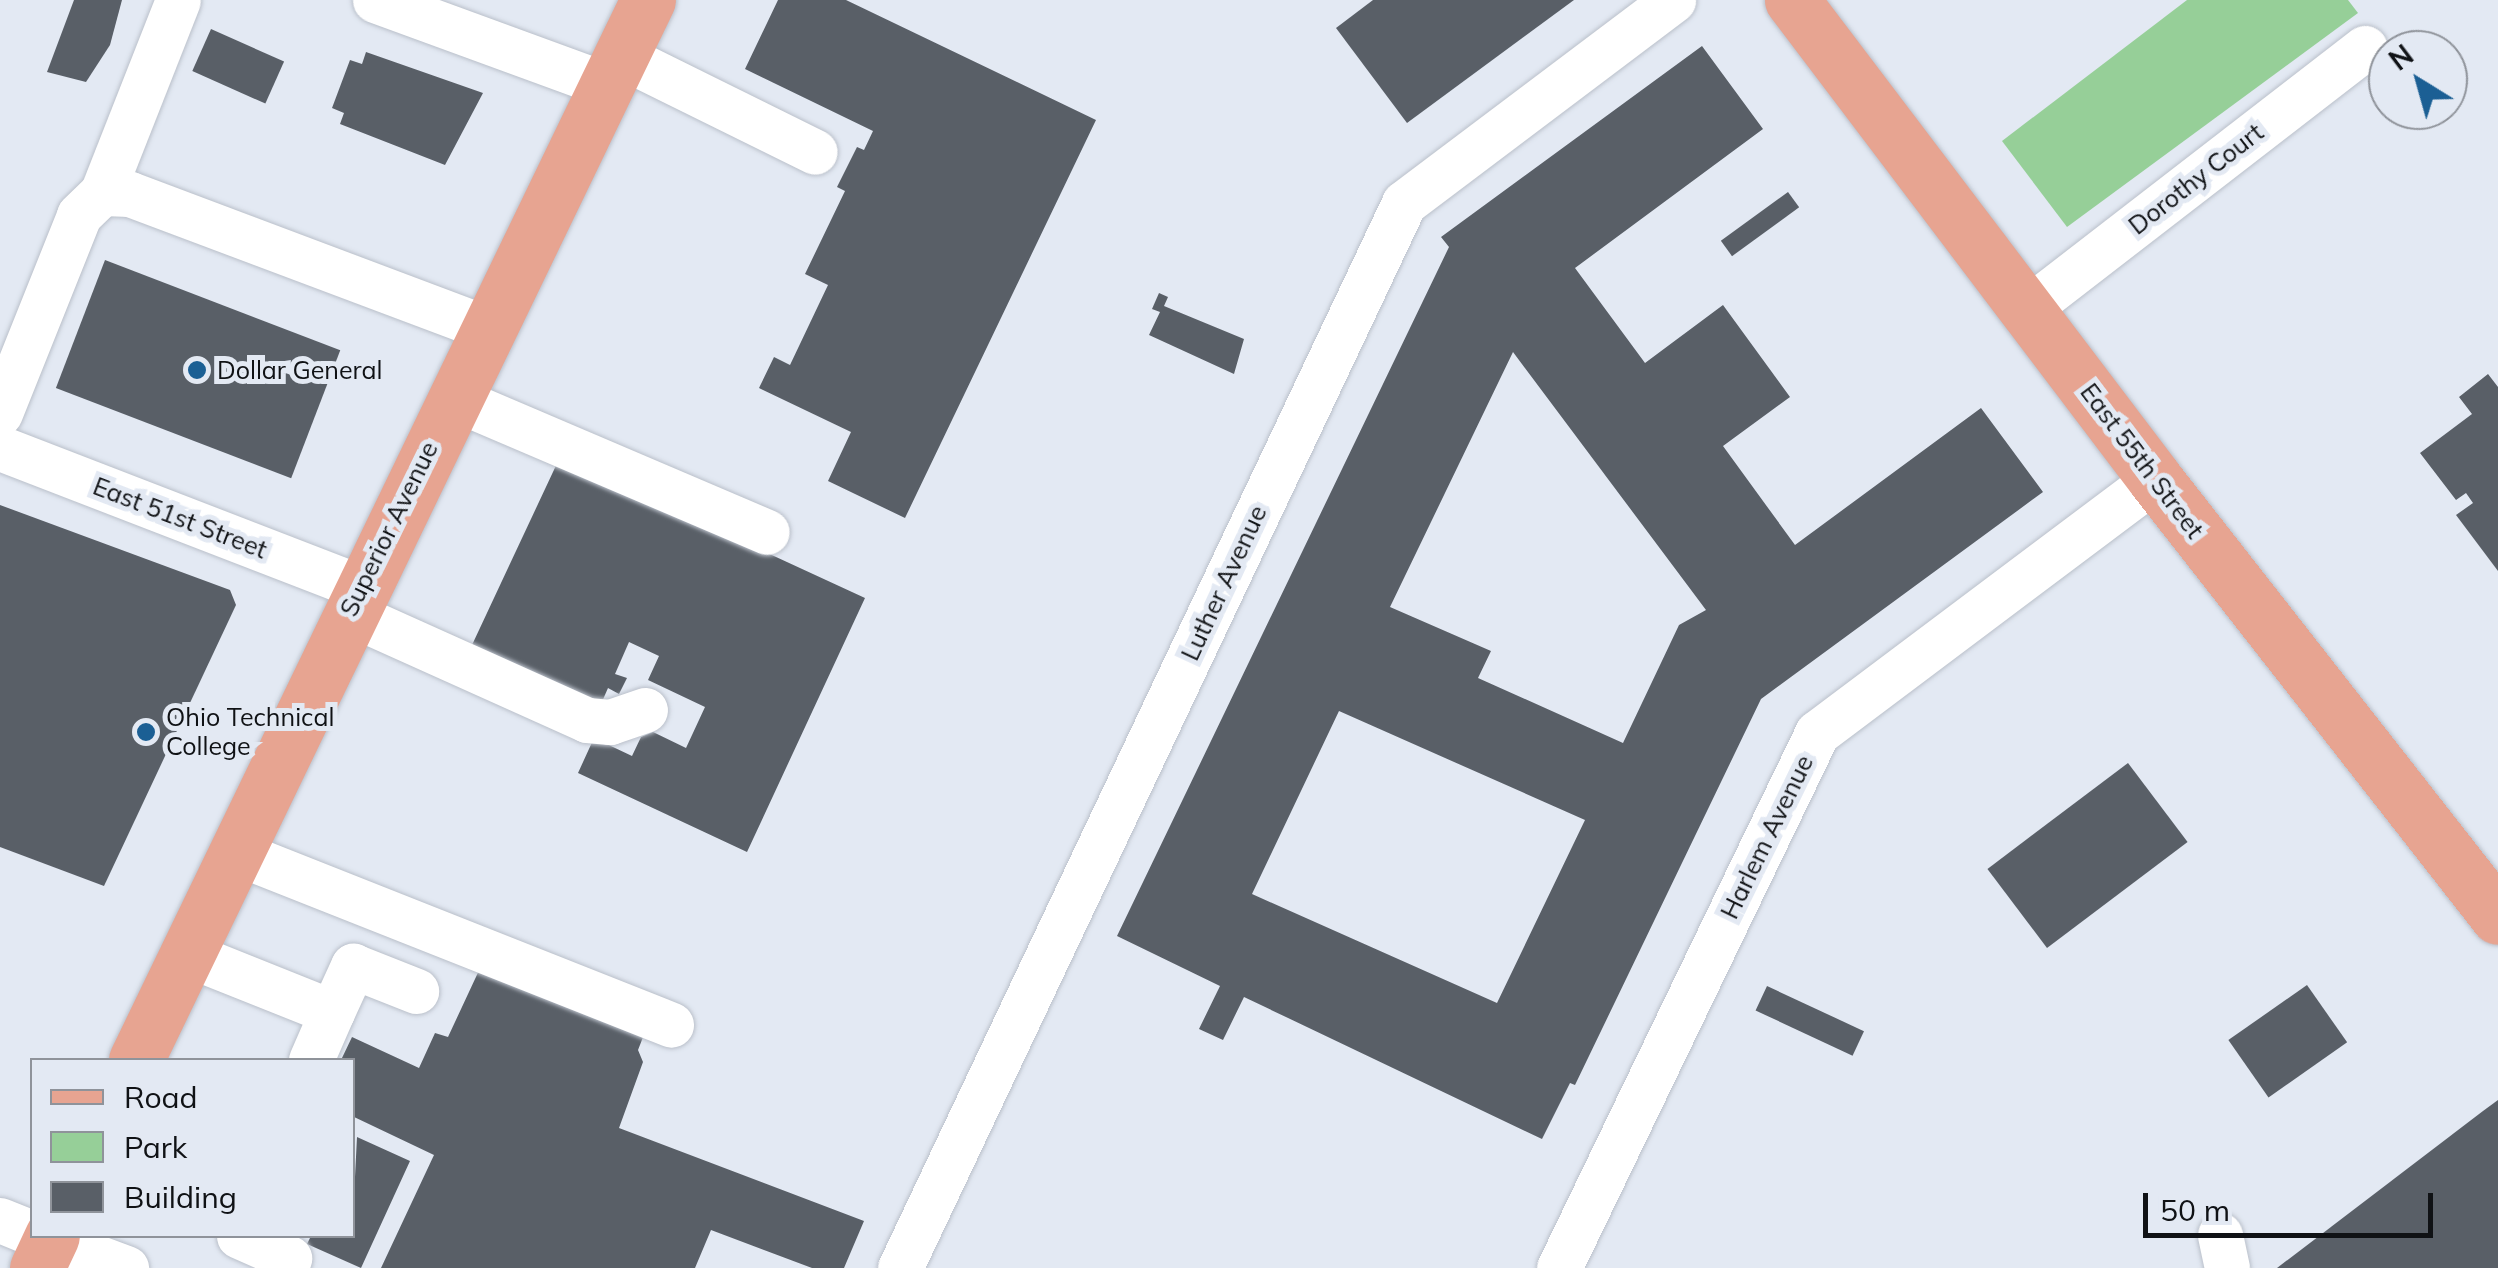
<!DOCTYPE html>
<html>
<head>
<meta charset="utf-8">
<style>
  body { margin:0 }
  #map { position:relative; width:2498px; height:1268px; overflow:hidden; background:#e3e9f3; font-family:Mulish,sans-serif }
  div>[style] { position:absolute }
  .green>* { inset:0; background:#96cf98 }
  .building>* { inset:0; background:#595f67; transform-origin:0 0 }
  .roads { filter:drop-shadow(0 0 2px #bac0ca) drop-shadow(0 0 2px #bac0ca) }
  .minor>* { height:45px; margin:-22.5px; padding:0 22.5px; transform-origin:22.5px; border-radius:22.5px; background:#fff }
  .major>* { height:55px; margin:-27.5px; padding:0 27.5px; transform-origin:27.5px; border-radius:27.5px; background:#e7a491 }
  .dots>* { width:28px; height:28px; translate:-50% -50%; box-sizing:border-box; border:5px solid #e3e9f3; border-radius:50% }
  span { translate:-50% -50%; white-space:nowrap; text-align:center; line-height:1.15; -webkit-text-stroke:10px #e3e9f3; paint-order:stroke }
  .street-label { font-size:25px; color:#101215 }
  .poi-label { font-size:25px; color:#101215 }
  .left { translate:0 -50%; text-align:left }
  .legend { position:absolute; left:30px; top:1058px; width:325px; height:180px; box-sizing:border-box; background:#e3e9f3; border:2px solid #8f939a; margin:0; padding:12px 18px; list-style:none; font-size:30px; color:#101215 }
  .legend li { display:flex; align-items:center; gap:20px; height:50px }
  .legend b { width:50px; border:2px solid #8f939a }
  .north { position:absolute; left:2368px; top:30px; width:100px; height:100px; box-sizing:border-box; background:#e3e9f3; border:2px solid #8f939a; border-radius:50%; rotate:323deg; font-size:28px; font-weight:700; line-height:40px; text-align:center; color:#101215 }
  .north::after { content:''; display:block; margin:auto; width:35px; height:45px; background:#1b5f94; clip-path:polygon(50% 0,100% 100%,50% 72%,0 100%) }
  .scale { position:absolute; left:2143px; top:1193px; width:290px; height:45px; box-sizing:border-box; border:5px solid #101215; border-top:0; padding-left:12px; font-size:30px; line-height:35px; white-space:nowrap; color:#101215; -webkit-text-stroke:8px #e3e9f3; paint-order:stroke }
</style>
</head>
<body>
<div id="map">
  <div class="green">
    <i style="clip-path:polygon(2187px 0,2348px 0,2358px 13px,2067px 227px,2002px 141px)"></i>
  </div>
  <div class="building">
    <i style="clip-path:polygon(74px 0,122px 0,110px 45px,86px 82px,47px 72px)"></i>
    <i style="clip-path:polygon(778px 0,846px 0,1096px 120px,905px 518px,828px 481px,851px 432px,759px 388px,774px 357px,790px 365px,828px 285px,805px 274px,845px 191px,837px 187px,857px 147px,864px 150px,873px 131px,745px 69px)"></i>
    <i style="clip-path:polygon(1373px 0,1574px 0,1407px 123px,1336px 28px)"></i>
    <i style="left:211px;top:29px;width:80px;height:46px;rotate:24deg"></i>
    <i style="clip-path:polygon(evenodd,1702px 46px,1763px 129px,1575px 268px,1645px 363px,1723px 305px,1790px 397px,1723px 446px,1795px 545px,1981px 408px,2043px 492px,1761px 699px,1575px 1085px,1570px 1083px,1542px 1139px,1244px 997px,1223px 1040px,1199px 1029px,1220px 986px,1117px 936px,1449px 247px,1441px 237px,1702px 46px,1513px 352px,1706px 610px,1679px 625px,1623px 743px,1478px 678px,1491px 651px,1390px 607px,1513px 352px,1702px 46px,1339px 711px,1585px 820px,1497px 1003px,1252px 894px,1339px 711px)"></i>
    <i style="clip-path:polygon(366px 52px,483px 93px,445px 165px,340px 124px,344px 113px,332px 108px,350px 60px,362px 64px)"></i>
    <i style="left:1788px;top:192px;width:19px;height:83px;rotate:54deg"></i>
    <i style="left:105px;top:260px;width:252px;height:137px;rotate:21deg"></i>
    <i style="clip-path:polygon(1159px 293px,1168px 297px,1164px 306px,1244px 339px,1234px 374px,1149px 335px,1160px 312px,1152px 309px)"></i>
    <i style="clip-path:polygon(2488px 374px,2498px 387px,2498px 571px,2456px 515px,2473px 503px,2466px 493px,2456px 500px,2420px 453px,2472px 414px,2459px 397px)"></i>
    <i style="clip-path:polygon(560px 457px,865px 598px,747px 852px,578px 773px,594px 738px,632px 756px,641px 737px,653px 732px,686px 748px,705px 707px,648px 680px,659px 656px,629px 642px,615px 674px,627px 678px,619px 694px,608px 688px,601px 704px,472px 645px)"></i>
    <i style="clip-path:polygon(0 505px,230px 590px,236px 605px,104px 886px,0 847px)"></i>
    <i style="left:2128px;top:763px;width:99px;height:176px;rotate:53deg"></i>
    <i style="clip-path:polygon(482px 964px,647px 1027px,638px 1050px,643px 1062px,619px 1128px,864px 1221px,844px 1268px,812px 1268px,711px 1230px,695px 1268px,381px 1268px,434px 1155px,352px 1116px,352px 1060px,341px 1060px,352px 1037px,419px 1068px,435px 1033px,448px 1037px)"></i>
    <i style="left:2307px;top:985px;width:70px;height:96px;rotate:55deg"></i>
    <i style="left:1767px;top:986px;width:107px;height:27px;rotate:25deg"></i>
    <i style="clip-path:polygon(2498px 1100px,2498px 1268px,2277px 1268px,2483px 1111px)"></i>
    <i style="clip-path:polygon(357px 1137px,410px 1161px,361px 1268px,307px 1244px,311px 1236px,352px 1236px)"></i>
  </div>
  <div class="roads">
    <div class="minor">
      <i style="left:375px;top:0;width:247px;rotate:20.1deg"></i>
      <i style="left:621px;top:56px;width:216px;rotate:26.3deg"></i>
      <i style="left:102px;top:193px;width:207px;rotate:-68.5deg"></i>
      <i style="left:2027px;top:309px;width:427px;rotate:-37.7deg"></i>
      <i style="left:453px;top:398px;width:341px;rotate:23.1deg"></i>
      <i style="left:0;top:413px;width:213px;rotate:-68.2deg"></i>
      <i style="left:79px;top:215px;width:32px;rotate:-44deg"></i>
      <i style="left:102px;top:193px;width:28px;rotate:2deg"></i>
      <i style="left:130px;top:194px;width:381px;rotate:20.6deg"></i>
      <i style="left:0;top:448px;width:387px;rotate:21.1deg"></i>
      <i style="left:349px;top:613px;width:261px;rotate:24.2deg"></i>
      <i style="left:587px;top:720px;width:23px;rotate:5deg"></i>
      <i style="left:610px;top:722px;width:37px;rotate:-19deg"></i>
      <i style="left:235px;top:852px;width:469px;rotate:21.6deg"></i>
      <i style="left:187px;top:954px;width:156px;rotate:21.8deg"></i>
      <i style="left:332px;top:1012px;width:51px;rotate:-65.5deg"></i>
      <i style="left:353px;top:966px;width:68px;rotate:21.6deg"></i>
      <i style="left:311px;top:1060px;width:52px;rotate:-66.4deg"></i>
      <i style="left:0;top:1220px;width:35px;rotate:22deg"></i>
      <i style="left:2220px;top:1235px;width:34px;rotate:78deg"></i>
      <i style="left:40px;top:1236px;width:92px;rotate:20.4deg"></i>
      <i style="left:239px;top:1236px;width:55px;rotate:23.7deg"></i>
      <i style="left:900px;top:1268px;width:1178px;rotate:-64.67deg"></i>
      <i style="left:1404px;top:203px;width:337px;rotate:-37deg"></i>
      <i style="left:1559px;top:1268px;width:594px;rotate:-64.25deg"></i>
      <i style="left:1817px;top:733px;width:423px;rotate:-36.9deg"></i>
    </div>
    <div class="major">
      <i style="left:1792px;top:0;width:601px;rotate:52.84deg"></i>
      <i style="left:2155px;top:479px;width:556px;rotate:51.94deg"></i>
      <i style="left:136px;top:1060px;width:1177px;rotate:-64.22deg"></i>
      <i style="left:37px;top:1268px;width:35px;rotate:-65deg"></i>
    </div>
  </div>
  <div class="dots">
    <i style="left:197px;top:370px;background:#1b5f94"></i>
    <i style="left:146px;top:732px;background:#1b5f94"></i>
  </div>
  <div class="street-label">
    <span style="left:2196px;top:179px;rotate:-38deg">Dorothy Court</span>
    <span style="left:2142px;top:461px;rotate:53deg">East 55th Street</span>
    <span style="left:180px;top:518px;rotate:21deg">East 51st Street</span>
    <span style="left:389px;top:529px;rotate:-64deg">Superior Avenue</span>
    <span style="left:1224px;top:583px;rotate:-65deg">Luther Avenue</span>
    <span style="left:1767px;top:837px;rotate:-64deg">Harlem Avenue</span>
  </div>
  <div class="poi-label">
    <span class="left" style="left:217px;top:370px">Dollar General</span>
    <span class="left" style="left:166px;top:732px">Ohio Technical<br>College</span>
  </div>
  <ul class="legend">
  <li><b style="height:12px;background:#e7a491"></b>Road</li>
  <li><b style="height:28px;background:#96cf98"></b>Park</li>
  <li><b style="height:28px;background:#595f67"></b>Building</li>
  </ul>
  <div class="north">N</div>
  <div class="scale">50 m</div>
</div>
</body>
</html>
